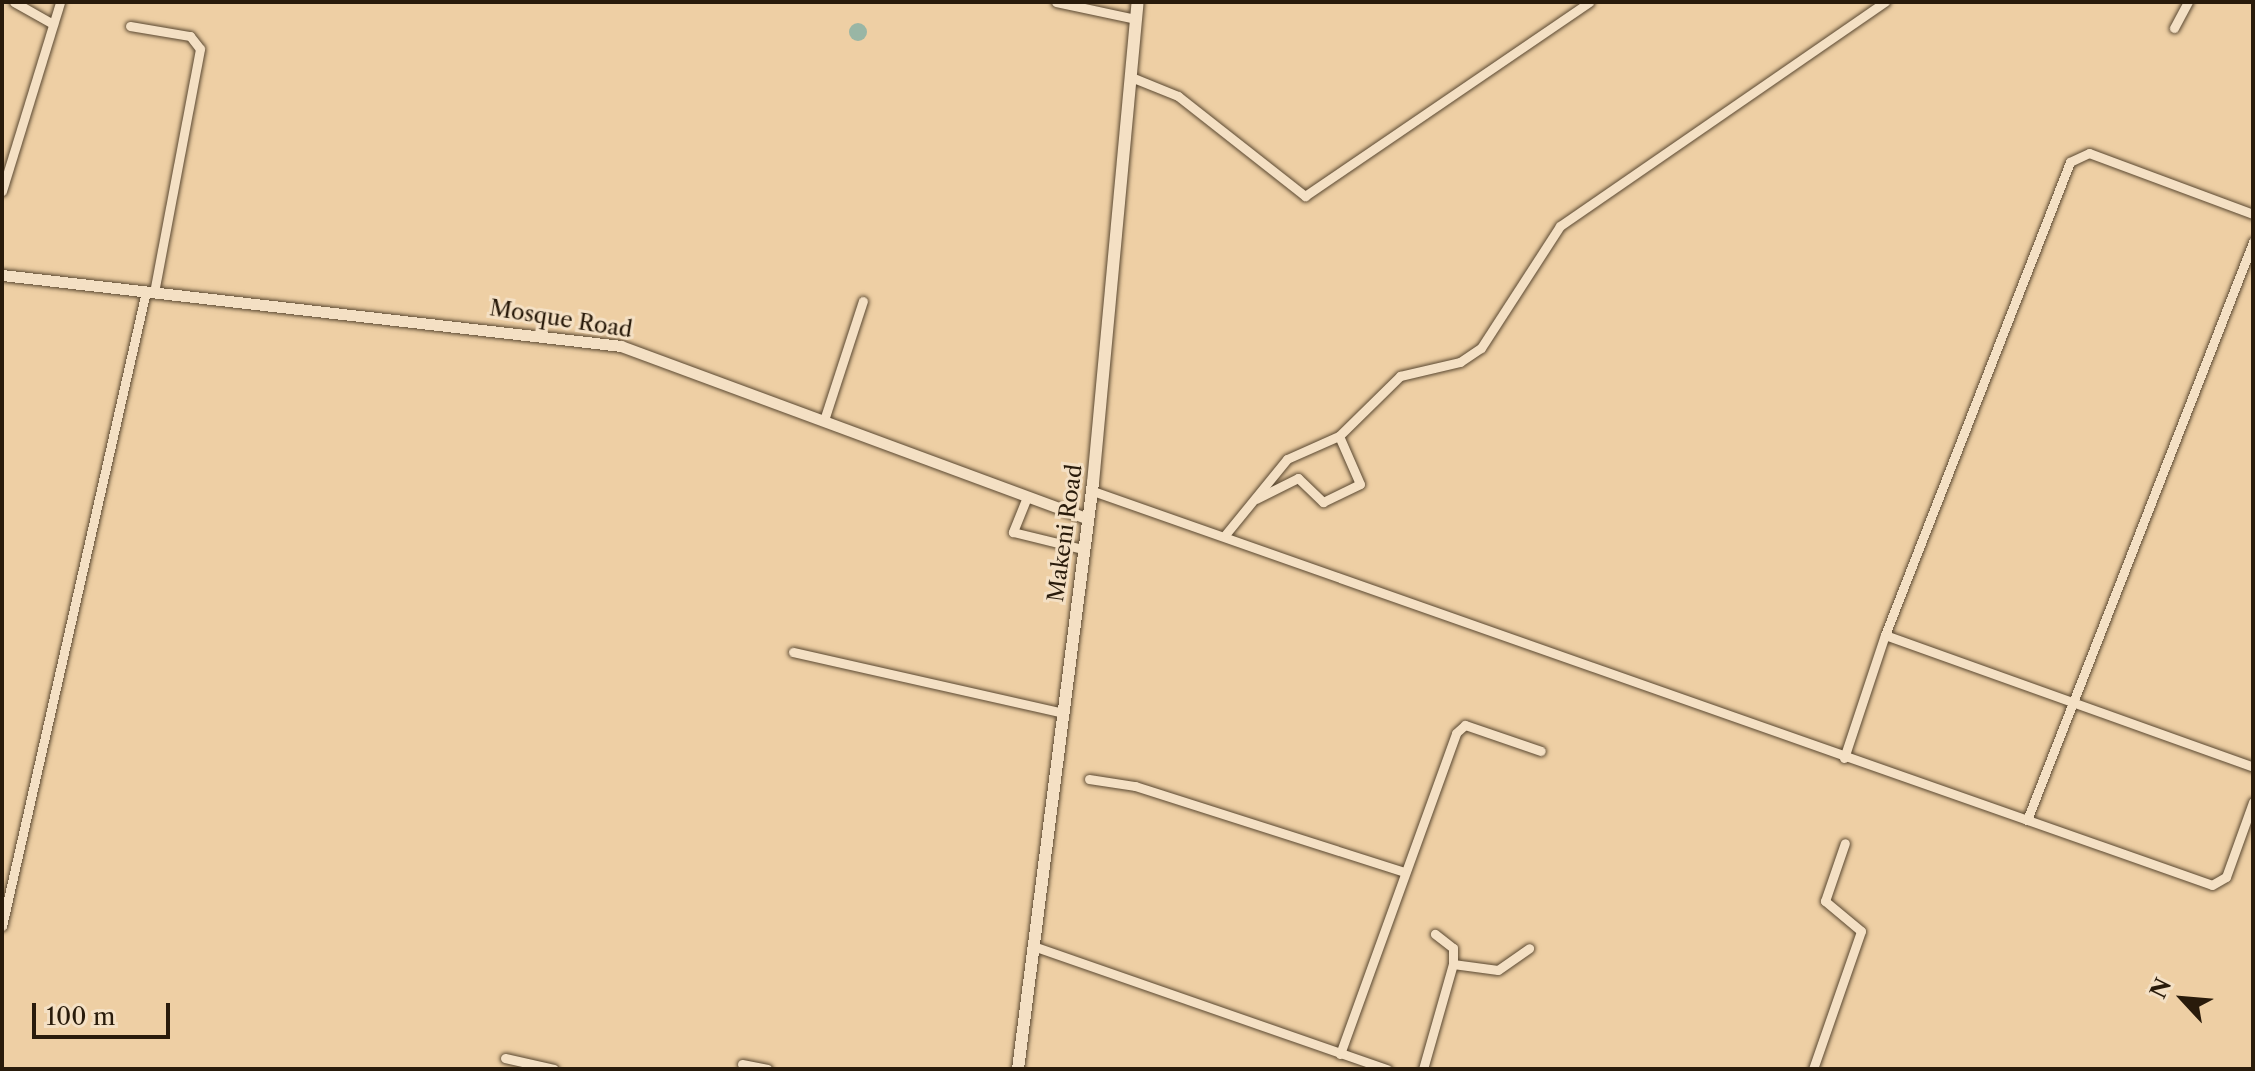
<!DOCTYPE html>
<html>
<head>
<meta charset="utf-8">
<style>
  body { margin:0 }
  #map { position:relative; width:2255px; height:1071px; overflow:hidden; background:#eecfa4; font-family:"Libre Caslon Text",serif }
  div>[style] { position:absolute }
  .water>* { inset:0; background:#99b6a5 }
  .round { border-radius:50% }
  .roads { filter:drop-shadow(0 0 2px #5a4831) drop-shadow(0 0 2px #5a4831) }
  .minor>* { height:9px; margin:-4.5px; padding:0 4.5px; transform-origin:4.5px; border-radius:4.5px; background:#f4e0c4 }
  .tertiary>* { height:11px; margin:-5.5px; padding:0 5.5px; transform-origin:5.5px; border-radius:5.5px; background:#f4e0c4 }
  .secondary>* { height:12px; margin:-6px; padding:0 6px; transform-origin:6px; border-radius:6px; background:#f4e0c4 }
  span { translate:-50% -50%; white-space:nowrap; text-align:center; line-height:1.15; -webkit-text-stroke:6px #f4e0c4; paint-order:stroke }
  .street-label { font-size:22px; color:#291b0b }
  .frame { position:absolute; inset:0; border:4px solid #291b0b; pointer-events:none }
  .north { position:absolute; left:2143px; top:959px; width:80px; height:80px; -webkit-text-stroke:6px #f4e0c4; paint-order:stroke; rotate:296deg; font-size:22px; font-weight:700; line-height:32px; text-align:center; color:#291b0b }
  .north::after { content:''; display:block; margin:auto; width:28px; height:36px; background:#291b0b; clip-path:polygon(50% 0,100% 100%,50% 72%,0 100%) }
  .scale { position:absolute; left:32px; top:1003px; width:138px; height:36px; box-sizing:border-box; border:4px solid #291b0b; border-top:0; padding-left:10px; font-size:24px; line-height:28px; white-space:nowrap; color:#291b0b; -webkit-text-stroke:6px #f4e0c4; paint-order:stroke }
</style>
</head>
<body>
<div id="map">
  <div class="water">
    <i class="round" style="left:849px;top:23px;width:18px;height:18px"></i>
  </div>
  <div class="roads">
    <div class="minor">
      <i style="left:14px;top:2px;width:45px;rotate:29.4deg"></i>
      <i style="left:1056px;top:2px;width:82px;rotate:12deg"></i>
      <i style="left:130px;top:26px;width:61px;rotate:9.5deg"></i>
      <i style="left:190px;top:36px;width:16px;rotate:52deg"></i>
      <i style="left:200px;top:49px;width:247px;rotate:100.7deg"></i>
      <i style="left:2174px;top:28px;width:30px;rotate:-62deg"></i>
      <i style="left:1131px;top:77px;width:51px;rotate:22deg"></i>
      <i style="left:1178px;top:96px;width:162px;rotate:38.2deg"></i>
      <i style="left:1305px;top:196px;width:344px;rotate:-34.3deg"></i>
      <i style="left:2px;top:191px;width:198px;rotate:-72.9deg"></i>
      <i style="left:2253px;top:214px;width:175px;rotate:-159.6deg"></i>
      <i style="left:2089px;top:153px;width:21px;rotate:155deg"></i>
      <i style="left:2070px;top:162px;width:508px;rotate:111.36deg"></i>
      <i style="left:1885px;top:635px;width:391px;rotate:19.7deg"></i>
      <i style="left:825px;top:417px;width:122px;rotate:-71.9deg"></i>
      <i style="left:1090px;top:490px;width:1189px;rotate:19.39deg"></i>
      <i style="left:2212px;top:885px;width:16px;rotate:-30deg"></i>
      <i style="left:2226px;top:877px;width:80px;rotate:-70.2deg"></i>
      <i style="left:1027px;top:497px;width:38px;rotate:112deg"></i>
      <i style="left:1013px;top:532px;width:71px;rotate:13.8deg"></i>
      <i style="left:1256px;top:499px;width:47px;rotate:-26.6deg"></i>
      <i style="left:1298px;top:478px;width:35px;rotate:44deg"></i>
      <i style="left:1323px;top:502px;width:41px;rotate:-25.9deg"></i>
      <i style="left:1360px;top:484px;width:52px;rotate:-113.6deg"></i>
      <i style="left:1225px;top:535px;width:98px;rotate:-50.8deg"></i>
      <i style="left:1287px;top:459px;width:57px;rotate:-23.9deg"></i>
      <i style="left:1339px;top:436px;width:86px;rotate:-44.5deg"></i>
      <i style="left:1400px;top:376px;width:62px;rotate:-13.1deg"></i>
      <i style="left:1460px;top:362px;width:25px;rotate:-34deg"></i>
      <i style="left:1481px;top:348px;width:145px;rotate:-57.1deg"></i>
      <i style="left:1560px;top:226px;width:395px;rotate:-34.6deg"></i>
      <i style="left:793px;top:652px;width:277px;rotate:12.7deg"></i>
      <i style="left:1844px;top:758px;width:130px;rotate:-71.6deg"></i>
      <i style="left:1089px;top:779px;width:47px;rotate:8.7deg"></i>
      <i style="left:1135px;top:786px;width:282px;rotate:17.7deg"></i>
      <i style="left:2027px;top:820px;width:621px;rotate:-68.64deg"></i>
      <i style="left:2px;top:926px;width:651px;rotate:-77.22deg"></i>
      <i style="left:1033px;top:946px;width:375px;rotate:19.2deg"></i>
      <i style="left:1453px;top:964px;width:45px;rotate:7.6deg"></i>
      <i style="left:1498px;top:970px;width:38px;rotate:-35deg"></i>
      <i style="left:1340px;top:1054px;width:341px;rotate:-70.1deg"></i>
      <i style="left:1456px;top:733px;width:12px;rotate:-42deg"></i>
      <i style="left:1465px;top:725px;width:80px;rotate:18.9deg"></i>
      <i style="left:505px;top:1058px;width:50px;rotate:12.7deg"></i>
      <i style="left:742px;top:1064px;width:26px;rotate:11deg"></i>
      <i style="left:1423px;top:1069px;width:109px;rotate:-74.1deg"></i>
      <i style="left:1453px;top:964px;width:16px;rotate:-90deg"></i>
      <i style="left:1453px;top:948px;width:23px;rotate:-142deg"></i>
      <i style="left:1813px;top:1069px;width:146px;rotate:-70.8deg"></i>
      <i style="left:1861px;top:931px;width:47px;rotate:-140.2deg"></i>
      <i style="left:1825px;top:901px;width:61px;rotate:-71deg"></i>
    </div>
    <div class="tertiary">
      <i style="left:2px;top:275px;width:623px;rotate:6.54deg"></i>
      <i style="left:621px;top:346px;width:497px;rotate:20.3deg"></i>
    </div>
    <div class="secondary">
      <i style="left:1018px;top:1069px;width:591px;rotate:-82.71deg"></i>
      <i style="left:1093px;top:483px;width:483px;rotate:-84.7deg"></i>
    </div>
  </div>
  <div class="street-label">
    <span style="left:561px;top:319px;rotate:9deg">Mosque Road</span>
    <span style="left:1065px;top:533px;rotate:-82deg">Makeni Road</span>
  </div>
  <div class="frame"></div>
  <div class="north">N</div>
  <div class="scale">100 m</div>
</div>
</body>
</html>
